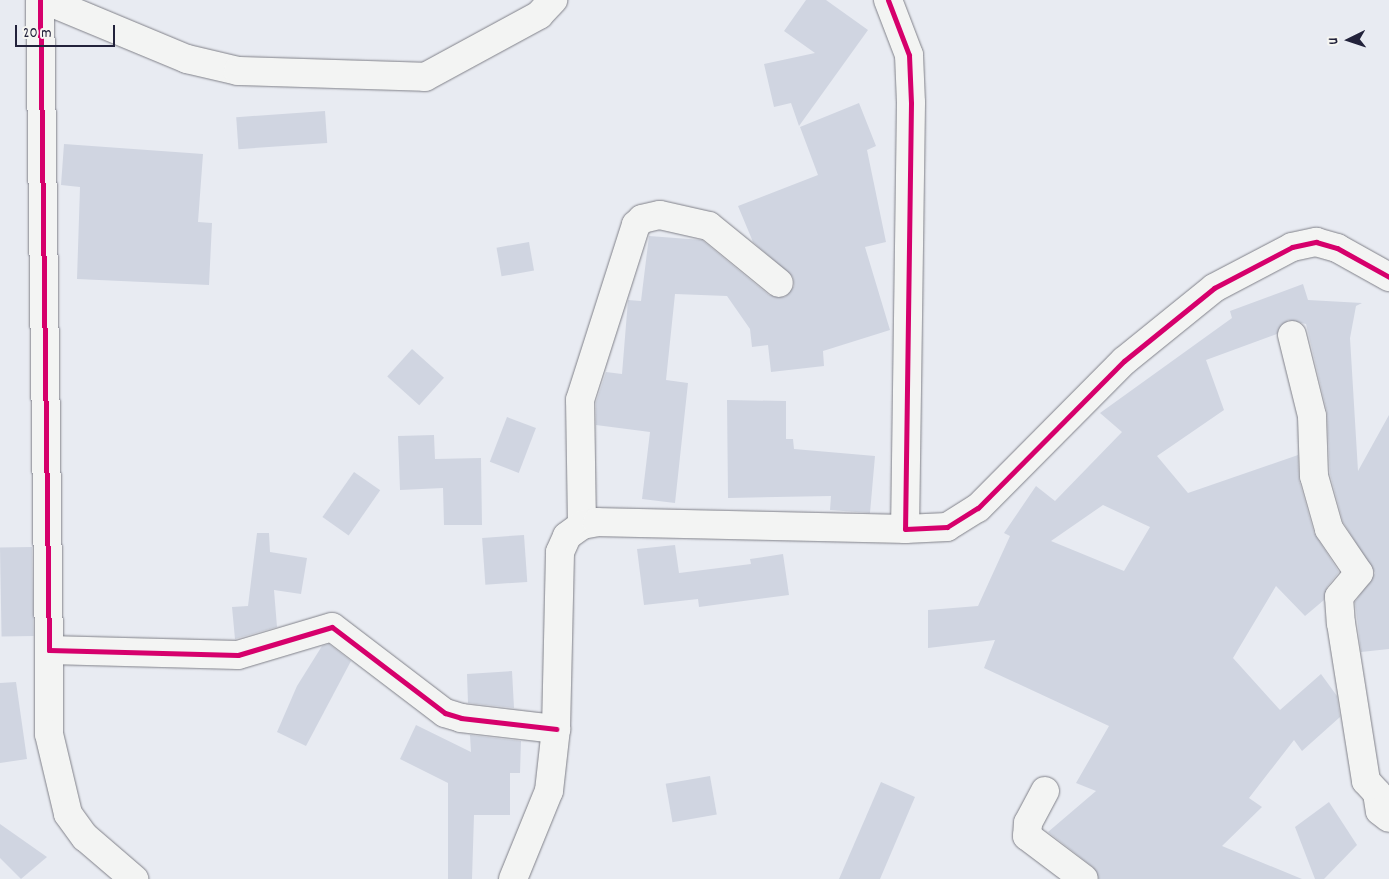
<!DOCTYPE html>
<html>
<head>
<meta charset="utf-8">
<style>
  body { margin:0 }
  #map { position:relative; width:1389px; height:879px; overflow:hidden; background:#e8ebf2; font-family:Dekko,sans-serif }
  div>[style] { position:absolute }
  .building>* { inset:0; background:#d0d5e1; transform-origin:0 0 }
  .roads { filter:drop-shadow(0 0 1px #808189) drop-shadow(0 0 1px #808189) }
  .minor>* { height:28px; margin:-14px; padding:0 14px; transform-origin:14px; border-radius:14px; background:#f3f4f3 }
  .cycleway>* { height:5px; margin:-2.5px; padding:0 2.5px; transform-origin:2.5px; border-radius:2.5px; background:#d6006c }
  span { translate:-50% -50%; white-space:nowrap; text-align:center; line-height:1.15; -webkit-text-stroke:4.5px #f6f6f2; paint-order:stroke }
  .north { position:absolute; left:1324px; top:15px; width:50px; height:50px; -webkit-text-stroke:4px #f6f6f2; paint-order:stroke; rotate:266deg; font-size:14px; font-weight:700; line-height:20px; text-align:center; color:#22223b }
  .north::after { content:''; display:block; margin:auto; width:18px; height:22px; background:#22223b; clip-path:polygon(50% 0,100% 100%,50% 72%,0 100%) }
  .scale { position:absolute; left:15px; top:25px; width:100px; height:22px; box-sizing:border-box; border:2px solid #22223b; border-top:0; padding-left:6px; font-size:15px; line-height:18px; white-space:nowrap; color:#22223b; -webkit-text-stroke:4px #f6f6f2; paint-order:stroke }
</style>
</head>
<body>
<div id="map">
  <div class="building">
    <i style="clip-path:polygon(806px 0,826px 0,868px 30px,799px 126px,791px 103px,774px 107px,764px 64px,815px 53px,784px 31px)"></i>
    <i style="clip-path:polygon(859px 103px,876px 146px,867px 150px,886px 242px,865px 247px,890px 330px,823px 351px,824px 366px,771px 372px,768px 345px,752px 347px,750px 329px,727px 296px,675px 294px,666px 380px,688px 383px,675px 503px,642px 499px,650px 432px,596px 425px,596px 402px,606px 372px,622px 374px,628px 300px,641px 301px,649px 236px,702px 240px,769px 295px,785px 297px,794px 286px,793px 277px,753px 242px,738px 206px,818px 175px,800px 127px)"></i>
    <i style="left:325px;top:111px;width:32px;height:89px;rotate:86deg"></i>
    <i style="clip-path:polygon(64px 144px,203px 154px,198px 222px,212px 223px,209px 285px,77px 279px,80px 187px,61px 185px)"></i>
    <i style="left:529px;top:242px;width:29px;height:33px;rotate:80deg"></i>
    <i style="clip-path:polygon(evenodd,1303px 284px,1308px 300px,1362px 303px,1356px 306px,1350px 338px,1358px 471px,1389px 415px,1389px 649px,1361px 652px,1355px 602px,1375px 573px,1343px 522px,1330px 474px,1327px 412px,1306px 324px,1288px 320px,1277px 334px,1206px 360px,1224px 410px,1157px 456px,1188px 493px,1298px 455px,1299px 480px,1314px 533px,1339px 572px,1327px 587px,1324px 600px,1305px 616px,1276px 586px,1233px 658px,1280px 710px,1321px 674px,1337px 696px,1340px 717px,1302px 751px,1294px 740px,1249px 798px,1262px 807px,1222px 846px,1302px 879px,1099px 879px,1093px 867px,1048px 832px,1096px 791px,1076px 783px,1109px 726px,984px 668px,995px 640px,928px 648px,928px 610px,978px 606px,1010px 536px,1004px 533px,1036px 486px,1055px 501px,1122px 432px,1100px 413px,1232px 318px,1230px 311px,1303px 284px,1103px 505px,1150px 527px,1124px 571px,1051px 541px,1103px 505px)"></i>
    <i style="left:412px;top:349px;width:43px;height:37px;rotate:42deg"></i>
    <i style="clip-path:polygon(727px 400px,786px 401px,786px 439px,793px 439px,794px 449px,875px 456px,870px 513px,830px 510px,831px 496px,728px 498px)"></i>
    <i style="left:507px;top:417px;width:31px;height:48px;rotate:21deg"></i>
    <i style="clip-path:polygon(434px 435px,435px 459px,481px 458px,482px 525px,444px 525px,443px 488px,400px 490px,398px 436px)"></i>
    <i style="left:354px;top:472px;width:32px;height:55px;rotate:35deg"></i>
    <i style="clip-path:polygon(257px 533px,269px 533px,270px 552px,307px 558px,301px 594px,274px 590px,277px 627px,235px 639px,232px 607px,248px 606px)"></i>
    <i style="left:524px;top:535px;width:47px;height:42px;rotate:86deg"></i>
    <i style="clip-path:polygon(675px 545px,679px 573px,751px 564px,750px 559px,783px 554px,789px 595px,699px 607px,698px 599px,644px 605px,637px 549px)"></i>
    <i style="left:32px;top:547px;width:89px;height:32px;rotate:89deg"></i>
    <i style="clip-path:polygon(329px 644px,351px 661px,306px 746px,277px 732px,297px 686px,322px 646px)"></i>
    <i style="clip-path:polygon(512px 671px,514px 708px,468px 703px,467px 674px)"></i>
    <i style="clip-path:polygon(16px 682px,27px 759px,0 763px,0 683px)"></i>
    <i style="clip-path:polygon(416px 725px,471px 752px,470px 735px,521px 741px,520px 773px,510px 773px,510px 815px,474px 815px,472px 879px,448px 879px,448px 783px,400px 759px)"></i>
    <i style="left:710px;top:776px;width:39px;height:45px;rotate:80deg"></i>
    <i style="clip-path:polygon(881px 782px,915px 797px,880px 879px,839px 879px)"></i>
    <i style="clip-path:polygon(1329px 802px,1357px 845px,1324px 879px,1315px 879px,1295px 827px)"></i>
    <i style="clip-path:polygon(0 824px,47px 857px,21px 879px,0 858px)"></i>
  </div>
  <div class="roads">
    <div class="minor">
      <i style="left:40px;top:0;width:650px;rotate:89.21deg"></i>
      <i style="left:49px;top:650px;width:189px;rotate:1.5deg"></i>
      <i style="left:238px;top:655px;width:98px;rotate:-16.6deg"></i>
      <i style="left:332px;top:627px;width:142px;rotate:37.3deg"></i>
      <i style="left:445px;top:713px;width:17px;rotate:17deg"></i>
      <i style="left:461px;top:718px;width:96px;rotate:6.6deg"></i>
      <i style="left:45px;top:0;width:154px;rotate:22.6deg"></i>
      <i style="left:187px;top:59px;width:52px;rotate:13.2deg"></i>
      <i style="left:238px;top:71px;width:187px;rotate:1.8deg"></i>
      <i style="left:425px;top:77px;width:130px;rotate:-28.5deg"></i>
      <i style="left:539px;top:15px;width:21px;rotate:-47deg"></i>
      <i style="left:888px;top:0;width:59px;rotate:69.1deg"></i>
      <i style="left:909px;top:55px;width:48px;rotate:87.6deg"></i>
      <i style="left:911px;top:103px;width:426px;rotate:90.8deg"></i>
      <i style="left:905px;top:529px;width:42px;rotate:-2.7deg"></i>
      <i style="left:947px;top:527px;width:36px;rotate:-32deg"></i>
      <i style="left:978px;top:508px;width:207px;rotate:-45.2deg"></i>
      <i style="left:1124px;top:361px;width:116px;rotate:-39deg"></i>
      <i style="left:1214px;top:288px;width:88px;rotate:-27.7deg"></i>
      <i style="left:1292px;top:247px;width:25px;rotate:-12deg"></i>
      <i style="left:1316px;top:242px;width:22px;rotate:16deg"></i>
      <i style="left:1337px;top:248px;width:60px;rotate:29.1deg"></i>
      <i style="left:1292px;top:335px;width:83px;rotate:76.1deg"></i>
      <i style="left:1312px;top:416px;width:60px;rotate:88.1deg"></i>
      <i style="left:1314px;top:476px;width:55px;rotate:74.2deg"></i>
      <i style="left:1329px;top:529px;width:53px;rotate:55.7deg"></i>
      <i style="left:1359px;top:573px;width:31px;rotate:130deg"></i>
      <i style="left:1339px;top:597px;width:26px;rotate:86deg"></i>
      <i style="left:1341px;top:623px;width:160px;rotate:81deg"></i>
      <i style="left:1366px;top:781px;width:16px;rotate:47deg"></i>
      <i style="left:1377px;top:793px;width:18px;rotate:81deg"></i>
      <i style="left:1380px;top:811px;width:11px;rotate:38deg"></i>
      <i style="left:582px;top:525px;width:125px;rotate:-90.9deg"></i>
      <i style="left:580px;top:400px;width:184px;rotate:-72.3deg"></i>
      <i style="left:636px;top:225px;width:8px;rotate:-45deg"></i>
      <i style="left:642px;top:219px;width:18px;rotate:-13deg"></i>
      <i style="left:660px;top:215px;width:50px;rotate:12.7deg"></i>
      <i style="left:709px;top:226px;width:90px;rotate:39.2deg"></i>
      <i style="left:49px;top:650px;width:84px;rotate:90deg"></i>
      <i style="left:49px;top:734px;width:82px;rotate:76.6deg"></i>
      <i style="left:68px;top:814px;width:29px;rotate:54deg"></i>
      <i style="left:85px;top:837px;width:65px;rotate:40.6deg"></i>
      <i style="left:1045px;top:791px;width:36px;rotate:118deg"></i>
      <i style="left:1028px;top:823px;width:13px;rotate:94deg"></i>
      <i style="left:1027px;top:836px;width:71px;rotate:37deg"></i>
      <i style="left:513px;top:879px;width:95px;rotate:-67.8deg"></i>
      <i style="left:549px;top:791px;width:62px;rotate:-83.6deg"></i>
      <i style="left:556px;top:729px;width:177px;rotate:-88.7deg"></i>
      <i style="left:560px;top:552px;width:17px;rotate:-66deg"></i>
      <i style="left:567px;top:536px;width:19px;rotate:-36deg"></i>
      <i style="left:582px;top:525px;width:15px;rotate:-11deg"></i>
      <i style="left:597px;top:522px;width:308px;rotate:1.3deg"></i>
    </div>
  </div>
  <div class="cycleway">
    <i style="left:40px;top:0;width:650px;rotate:89.21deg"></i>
    <i style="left:49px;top:650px;width:189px;rotate:1.5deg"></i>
    <i style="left:238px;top:655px;width:98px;rotate:-16.6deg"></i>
    <i style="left:332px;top:627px;width:142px;rotate:37.3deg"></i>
    <i style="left:445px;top:713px;width:17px;rotate:17deg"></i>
    <i style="left:461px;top:718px;width:96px;rotate:6.6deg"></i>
    <i style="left:888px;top:0;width:59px;rotate:69.1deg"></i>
    <i style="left:909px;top:55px;width:48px;rotate:87.6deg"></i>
    <i style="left:911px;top:103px;width:426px;rotate:90.8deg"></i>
    <i style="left:905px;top:529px;width:42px;rotate:-2.7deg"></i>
    <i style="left:947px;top:527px;width:36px;rotate:-32deg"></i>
    <i style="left:978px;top:508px;width:207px;rotate:-45.2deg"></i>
    <i style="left:1124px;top:361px;width:116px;rotate:-39deg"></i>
    <i style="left:1214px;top:288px;width:88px;rotate:-27.7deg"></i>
    <i style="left:1292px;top:247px;width:25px;rotate:-12deg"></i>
    <i style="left:1316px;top:242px;width:22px;rotate:16deg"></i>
    <i style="left:1337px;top:248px;width:60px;rotate:29.1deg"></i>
  </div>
  <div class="north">U</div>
  <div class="scale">20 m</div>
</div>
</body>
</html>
